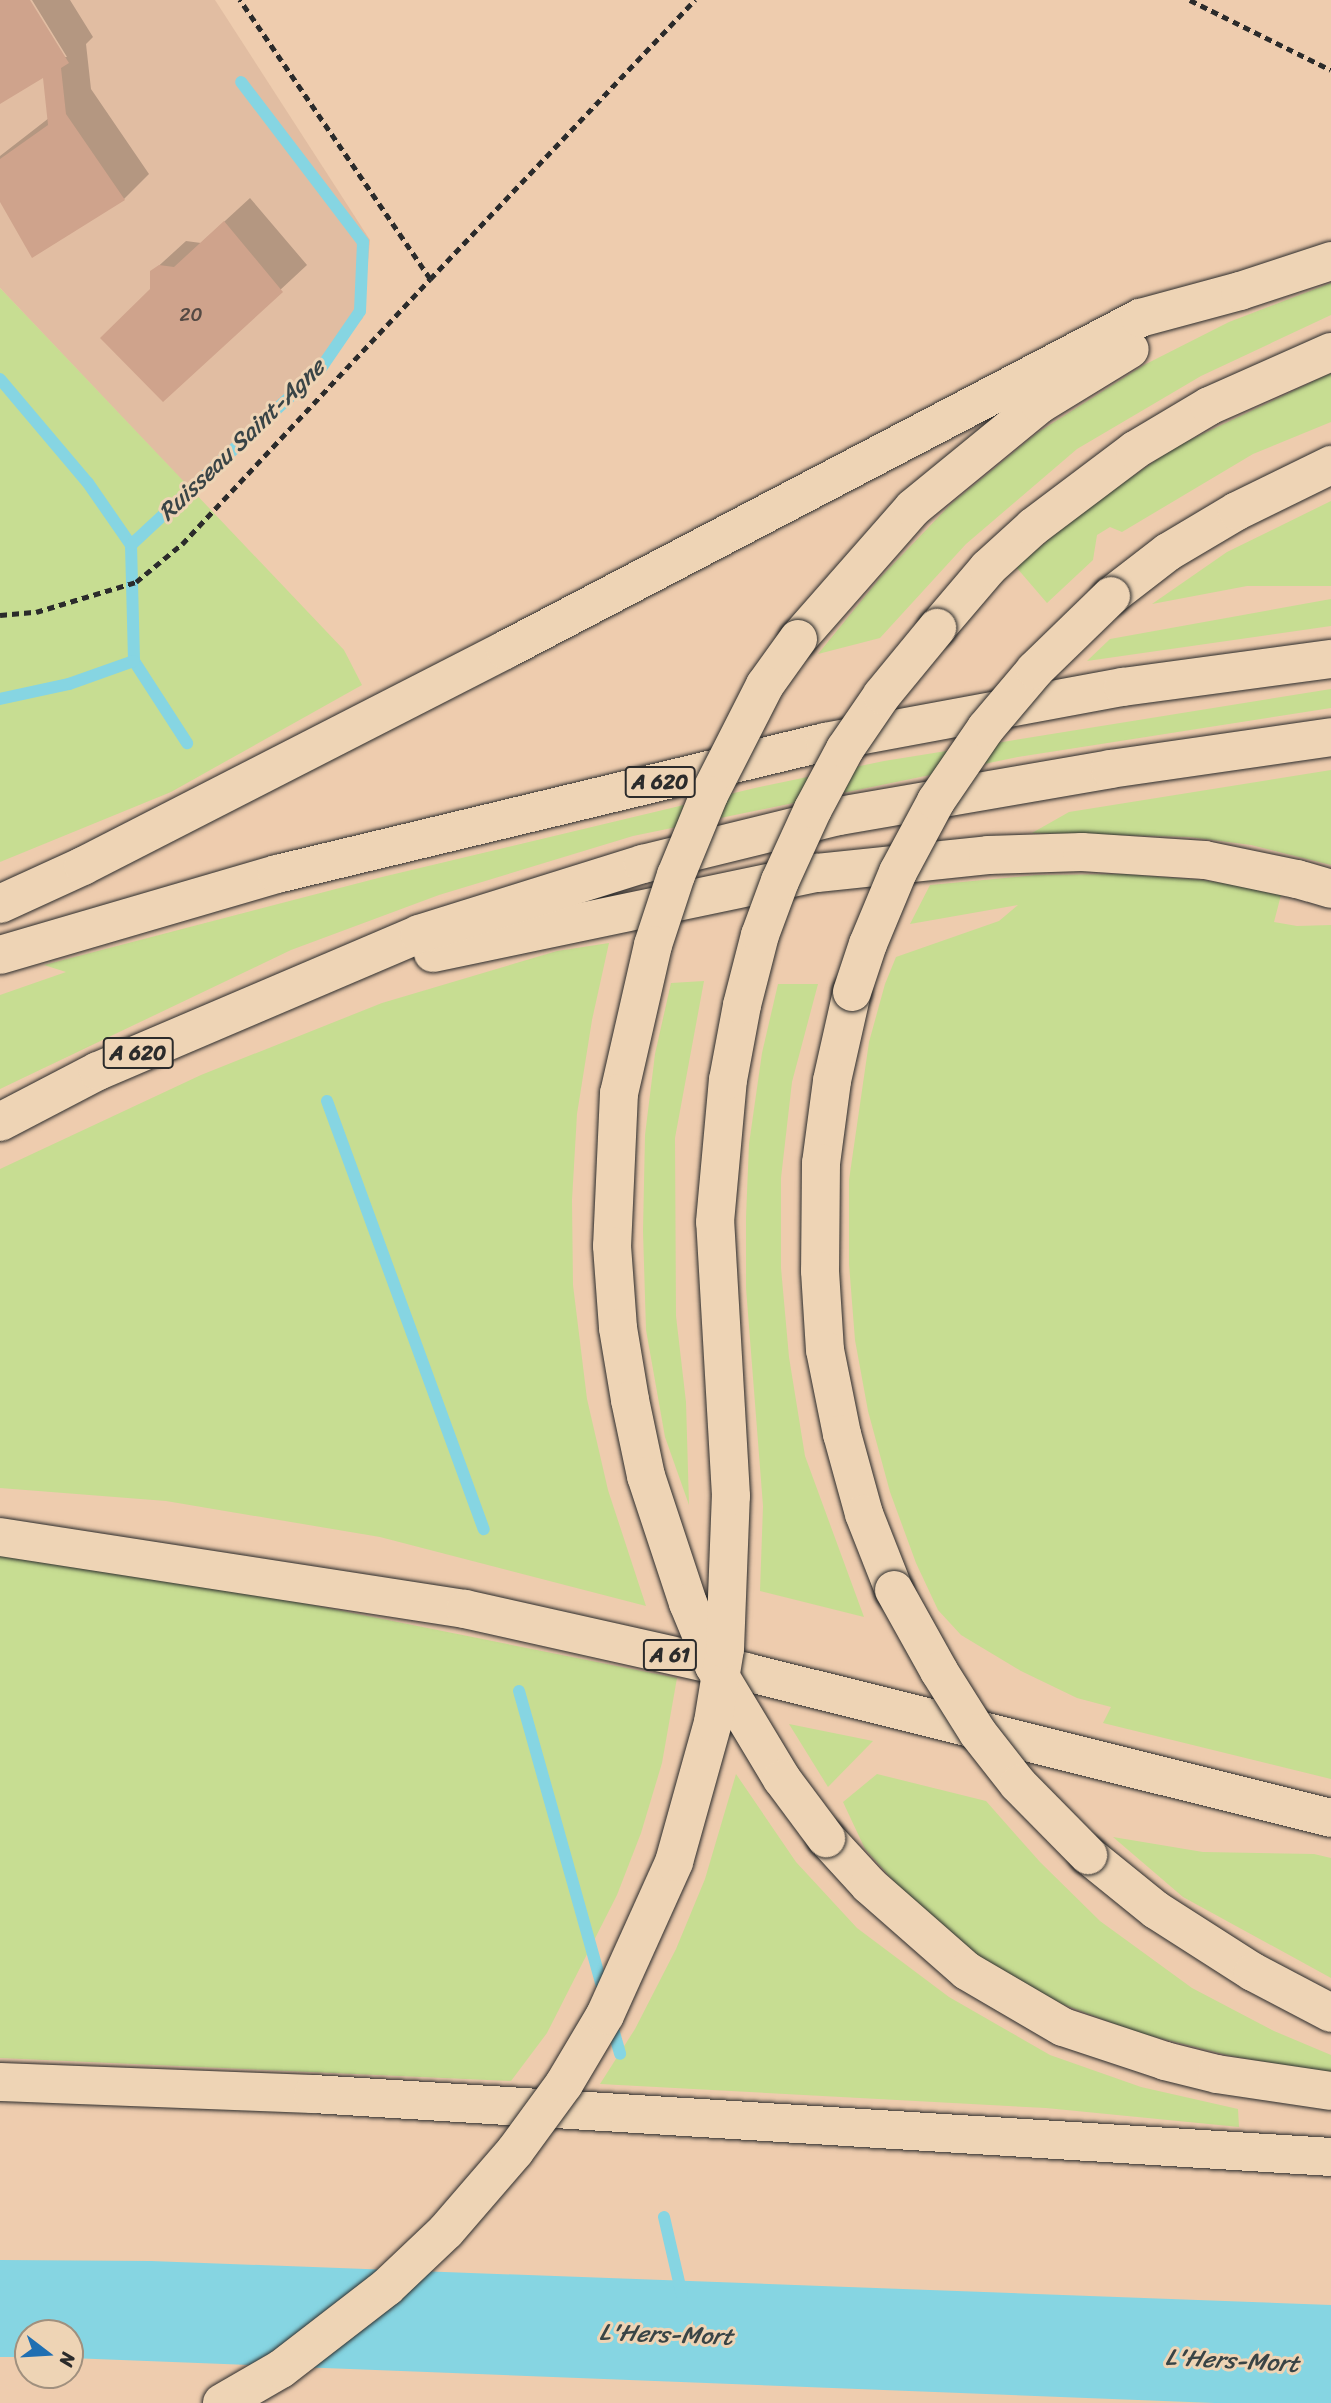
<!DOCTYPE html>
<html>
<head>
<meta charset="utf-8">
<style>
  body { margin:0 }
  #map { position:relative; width:1331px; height:2403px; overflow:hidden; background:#eeccae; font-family:Sriracha,sans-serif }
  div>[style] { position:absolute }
  .built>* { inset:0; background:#e1bda2 }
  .green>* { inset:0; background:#c7dd92 }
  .water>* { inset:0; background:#86d5e2 }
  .shadow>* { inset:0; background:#0003 }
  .stream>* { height:12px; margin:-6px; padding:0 6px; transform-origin:6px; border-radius:6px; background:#86d5e2 }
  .building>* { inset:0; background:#cfa38c }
  .path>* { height:4.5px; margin-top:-2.25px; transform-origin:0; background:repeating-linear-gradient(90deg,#2b2b2b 0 7px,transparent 0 12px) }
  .roads { filter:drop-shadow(0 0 2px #2b2b2b) drop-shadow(0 0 2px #2b2b2b) }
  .highway>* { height:38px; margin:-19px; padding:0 19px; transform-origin:19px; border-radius:19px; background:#eed4b5 }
  .bridges { filter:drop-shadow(0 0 2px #2b2b2b) drop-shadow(0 0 2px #2b2b2b) }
  .highway-bridge>* { height:38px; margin:-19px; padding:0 19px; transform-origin:19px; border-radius:19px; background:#eed4b5 }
  span { translate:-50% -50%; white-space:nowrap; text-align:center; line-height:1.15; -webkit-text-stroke:6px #eed4b5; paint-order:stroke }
  .number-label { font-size:19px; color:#544943 }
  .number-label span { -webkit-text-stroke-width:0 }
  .shield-label span { padding:2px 5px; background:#eed4b5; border:2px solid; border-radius:5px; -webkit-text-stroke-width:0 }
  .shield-label { font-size:21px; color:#2b2b2b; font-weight:700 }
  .water-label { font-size:24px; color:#394446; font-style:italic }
  .north { position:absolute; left:14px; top:2319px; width:70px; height:70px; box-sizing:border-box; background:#eed4b5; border:2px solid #a0907e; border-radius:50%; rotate:107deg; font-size:19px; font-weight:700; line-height:28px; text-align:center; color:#2b2b2b }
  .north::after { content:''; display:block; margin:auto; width:24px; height:32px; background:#1f6fb2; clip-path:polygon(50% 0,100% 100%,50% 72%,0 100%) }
</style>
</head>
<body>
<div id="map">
  <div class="built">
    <i style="clip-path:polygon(0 0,215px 0,370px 240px,363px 318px,196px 495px,0 288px)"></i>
  </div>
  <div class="green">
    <i style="clip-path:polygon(1331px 283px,1331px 315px,1201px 376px,1077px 449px,966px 544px,880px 638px,818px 654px,880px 578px,951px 504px,1037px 433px,1144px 365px,1229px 322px)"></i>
    <i style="clip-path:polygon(0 288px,344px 650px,362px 685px,171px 792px,0 862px)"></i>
    <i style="clip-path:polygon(1331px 373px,1331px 422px,1253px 454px,1122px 532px,1110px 527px,1097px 535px,1093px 560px,1047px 603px,1016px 567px,1087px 508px,1175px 447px)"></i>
    <i style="clip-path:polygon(1331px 501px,1331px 586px,1247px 586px,1152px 604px,1227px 552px)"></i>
    <i style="clip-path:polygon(1331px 599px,1331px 626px,1087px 661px,1110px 639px)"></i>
    <i style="clip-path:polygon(1331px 689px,1331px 708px,1018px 757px,633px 836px,439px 895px,291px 950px,0 1089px,0 995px,66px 972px,44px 965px,382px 877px,755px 788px,884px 761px)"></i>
    <i style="clip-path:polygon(1331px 770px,1331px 865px,1251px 845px,1189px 837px,1032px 833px,1069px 812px)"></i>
    <i style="clip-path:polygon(1124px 874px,1202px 880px,1264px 889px,1281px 895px,1274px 922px,1297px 926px,1331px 925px,1331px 1779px,1103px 1723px,1111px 1707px,1077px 1698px,1021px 1671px,961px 1635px,938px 1610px,916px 1563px,890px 1492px,868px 1411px,855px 1340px,849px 1264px,849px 1180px,869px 1042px,885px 984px,896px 957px,999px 921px,1018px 905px,910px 924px,930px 885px,1036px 875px)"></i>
    <i style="clip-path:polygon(609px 943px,592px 1020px,577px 1114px,572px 1200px,573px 1285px,587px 1399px,608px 1490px,646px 1606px,380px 1537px,166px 1501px,0 1488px,0 1169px,201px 1075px,382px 1003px,557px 951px)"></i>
    <i style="clip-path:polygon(704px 981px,675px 1138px,676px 1316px,686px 1402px,689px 1505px,665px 1437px,646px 1330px,643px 1231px,645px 1135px,655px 1054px,671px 983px)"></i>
    <i style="clip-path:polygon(778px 984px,818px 984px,792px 1082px,781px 1178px,781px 1268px,789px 1357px,805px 1456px,864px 1617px,760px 1591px,763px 1506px,746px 1288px,746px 1217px,749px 1144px,762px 1053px)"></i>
    <i style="clip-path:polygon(0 1556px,213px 1585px,677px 1678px,662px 1763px,641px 1833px,617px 1895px,547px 2033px,511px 2081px,0 2058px)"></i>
    <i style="clip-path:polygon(789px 1724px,873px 1741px,828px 1787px)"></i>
    <i style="clip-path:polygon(736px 1774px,796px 1862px,857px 1928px,949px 1997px,1050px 2055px,1141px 2087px,1238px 2109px,1239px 2127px,1046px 2108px,600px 2084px,635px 2029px,676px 1949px,705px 1879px)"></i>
    <i style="clip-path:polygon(877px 1774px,986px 1801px,1040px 1862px,1100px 1921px,1192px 1988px,1274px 2031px,1331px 2055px,1331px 2073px,1231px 2056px,1139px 2033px,1062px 2004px,985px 1961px,917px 1907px,865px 1849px,843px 1802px)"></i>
    <i style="clip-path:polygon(1113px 1837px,1203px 1852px,1314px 1854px,1331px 1858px,1331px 1978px,1183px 1897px)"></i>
  </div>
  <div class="water">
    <i style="clip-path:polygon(0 2260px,151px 2261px,1331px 2305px,1331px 2403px,1215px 2403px,70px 2358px,70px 2333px,28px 2333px,28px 2357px,0 2357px)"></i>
  </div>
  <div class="shadow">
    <i style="clip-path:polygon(0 0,28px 0,63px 57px,67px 57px,32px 0,70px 0,93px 37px,86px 44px,91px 89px,149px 174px,124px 199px,0 199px,0 156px,49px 118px,45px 75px,0 102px)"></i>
    <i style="clip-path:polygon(250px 198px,307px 265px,163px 399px,152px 272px,186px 241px,201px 243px)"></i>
  </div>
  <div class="stream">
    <i style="left:0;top:379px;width:136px;rotate:49.8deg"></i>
    <i style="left:88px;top:483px;width:75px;rotate:55.3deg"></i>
    <i style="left:131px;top:545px;width:116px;rotate:88.5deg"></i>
    <i style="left:134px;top:661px;width:98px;rotate:57.1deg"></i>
    <i style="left:131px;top:545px;width:260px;rotate:-43deg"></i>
    <i style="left:321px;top:368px;width:69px;rotate:-55.6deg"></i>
    <i style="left:360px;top:311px;width:69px;rotate:-87.5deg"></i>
    <i style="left:363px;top:242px;width:201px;rotate:-127.3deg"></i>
    <i style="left:0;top:699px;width:71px;rotate:-12.3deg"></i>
    <i style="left:69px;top:684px;width:69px;rotate:-19.5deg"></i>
    <i style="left:327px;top:1101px;width:456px;rotate:69.9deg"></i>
    <i style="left:519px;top:1691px;width:315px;rotate:74.3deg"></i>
    <i style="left:611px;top:2022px;width:33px;rotate:74deg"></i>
    <i style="left:664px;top:2217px;width:80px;rotate:77deg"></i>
  </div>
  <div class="building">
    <i style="clip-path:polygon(0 0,30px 0,69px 63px,61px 68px,66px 114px,125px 200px,32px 258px,0 202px,0 159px,48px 125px,43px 78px,0 104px)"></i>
    <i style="clip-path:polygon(224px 221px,283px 292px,163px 402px,100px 338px,150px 289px,150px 271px,159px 265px,174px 267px)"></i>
  </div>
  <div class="path">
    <i style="left:1190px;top:0;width:157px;rotate:26.4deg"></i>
    <i style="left:430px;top:279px;width:385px;rotate:-46.5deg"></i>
    <i style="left:0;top:615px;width:36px;rotate:-5deg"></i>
    <i style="left:36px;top:612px;width:104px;rotate:-16.7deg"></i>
    <i style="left:136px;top:582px;width:60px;rotate:-39.6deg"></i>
    <i style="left:182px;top:544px;width:363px;rotate:-46.9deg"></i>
    <i style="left:430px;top:279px;width:338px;rotate:-124.3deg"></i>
  </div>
  <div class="roads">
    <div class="highway">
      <i style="left:1111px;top:596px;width:72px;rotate:-37.7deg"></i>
      <i style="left:1168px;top:552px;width:80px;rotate:-30.7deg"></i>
      <i style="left:1237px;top:511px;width:105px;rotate:-26.1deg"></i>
      <i style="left:937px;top:628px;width:79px;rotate:-49.6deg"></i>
      <i style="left:988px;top:568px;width:61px;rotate:-42.3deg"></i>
      <i style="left:1033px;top:527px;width:128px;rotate:-37deg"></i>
      <i style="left:1135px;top:450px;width:86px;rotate:-30.7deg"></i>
      <i style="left:1209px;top:406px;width:133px;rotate:-23.9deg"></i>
      <i style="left:798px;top:639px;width:174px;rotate:-48.7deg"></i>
      <i style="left:913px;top:508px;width:164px;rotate:-39.3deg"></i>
      <i style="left:1040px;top:404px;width:105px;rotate:-31.4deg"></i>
      <i style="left:0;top:904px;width:91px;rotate:-24.6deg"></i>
      <i style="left:83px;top:866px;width:474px;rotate:-27.1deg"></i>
      <i style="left:505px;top:650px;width:717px;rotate:-27.6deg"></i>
      <i style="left:1140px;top:318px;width:104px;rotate:-15.1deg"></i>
      <i style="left:1240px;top:291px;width:96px;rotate:-18.2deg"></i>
      <i style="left:433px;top:953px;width:392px;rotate:-11.8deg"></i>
      <i style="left:817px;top:873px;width:172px;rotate:-6deg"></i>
      <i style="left:988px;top:855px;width:94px;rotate:-1.8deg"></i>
      <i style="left:1082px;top:852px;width:123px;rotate:3.7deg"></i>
      <i style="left:1205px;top:860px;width:94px;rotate:11.7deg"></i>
      <i style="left:1297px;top:879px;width:35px;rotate:16deg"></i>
      <i style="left:0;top:955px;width:289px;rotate:-16.3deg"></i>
      <i style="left:277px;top:874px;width:564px;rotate:-13.54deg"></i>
      <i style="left:825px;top:742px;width:303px;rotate:-10.5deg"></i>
      <i style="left:1123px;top:687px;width:210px;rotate:-7.7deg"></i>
      <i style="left:852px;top:992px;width:91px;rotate:102.7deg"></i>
      <i style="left:832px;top:1081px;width:83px;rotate:97.6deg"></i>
      <i style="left:821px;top:1163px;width:108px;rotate:90.5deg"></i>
      <i style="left:820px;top:1271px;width:79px;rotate:86.4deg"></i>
      <i style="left:825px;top:1350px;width:86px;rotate:78.6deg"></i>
      <i style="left:842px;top:1434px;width:83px;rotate:74.6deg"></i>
      <i style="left:864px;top:1514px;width:82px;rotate:68.5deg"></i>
      <i style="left:0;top:1122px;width:110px;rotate:-27.5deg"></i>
      <i style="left:98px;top:1071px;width:349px;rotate:-23.1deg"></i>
      <i style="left:419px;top:934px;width:235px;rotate:-17.4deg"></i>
      <i style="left:643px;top:864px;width:202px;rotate:-13.8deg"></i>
      <i style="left:839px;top:816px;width:275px;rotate:-9.8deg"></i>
      <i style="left:1110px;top:769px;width:223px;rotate:-8.2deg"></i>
      <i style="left:0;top:1537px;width:471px;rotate:8.8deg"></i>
      <i style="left:465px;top:1609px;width:288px;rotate:12.6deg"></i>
      <i style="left:746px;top:1672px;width:603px;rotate:14.01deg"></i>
      <i style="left:826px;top:1838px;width:64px;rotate:47.5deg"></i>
      <i style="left:869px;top:1885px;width:130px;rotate:41.3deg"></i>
      <i style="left:967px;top:1971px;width:111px;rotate:30.3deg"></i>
      <i style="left:1063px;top:2027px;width:108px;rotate:18.4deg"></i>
      <i style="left:1165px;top:2061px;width:54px;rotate:14deg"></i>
      <i style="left:1217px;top:2074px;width:115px;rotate:8.5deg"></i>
      <i style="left:1088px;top:1855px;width:87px;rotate:39deg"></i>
      <i style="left:1156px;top:1910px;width:115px;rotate:32.6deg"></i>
      <i style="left:1253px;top:1972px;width:88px;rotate:27.7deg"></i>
      <i style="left:0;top:2082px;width:313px;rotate:2.2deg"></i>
      <i style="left:313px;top:2094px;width:1020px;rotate:3.54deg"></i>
    </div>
  </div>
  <div class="bridges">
    <div class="highway-bridge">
      <i style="left:798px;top:639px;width:57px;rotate:125.7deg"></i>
      <i style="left:765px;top:685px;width:123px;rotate:117deg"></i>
      <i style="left:709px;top:795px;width:87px;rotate:112.4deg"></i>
      <i style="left:676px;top:875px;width:74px;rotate:108.2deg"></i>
      <i style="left:653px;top:945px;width:152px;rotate:102.9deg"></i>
      <i style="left:619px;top:1093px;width:153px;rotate:92.6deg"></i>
      <i style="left:612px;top:1246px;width:82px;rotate:85.8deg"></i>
      <i style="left:618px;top:1328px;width:73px;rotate:80.5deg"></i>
      <i style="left:630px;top:1400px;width:78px;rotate:78.1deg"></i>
      <i style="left:646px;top:1476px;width:134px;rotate:71.7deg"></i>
      <i style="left:688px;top:1603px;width:68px;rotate:67.6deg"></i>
      <i style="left:714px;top:1666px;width:132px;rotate:59deg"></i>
      <i style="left:782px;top:1779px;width:74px;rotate:53.3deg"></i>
      <i style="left:852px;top:992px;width:51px;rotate:-71.6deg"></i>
      <i style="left:868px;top:944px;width:78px;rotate:-67.4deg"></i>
      <i style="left:898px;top:872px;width:81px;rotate:-61.8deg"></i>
      <i style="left:936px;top:801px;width:88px;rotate:-55.6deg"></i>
      <i style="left:986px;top:728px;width:76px;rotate:-49.8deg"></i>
      <i style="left:1035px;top:670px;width:106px;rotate:-44.2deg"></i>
      <i style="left:894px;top:1590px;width:93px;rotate:60.9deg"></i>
      <i style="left:939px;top:1671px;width:73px;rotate:57.8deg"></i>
      <i style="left:978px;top:1733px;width:65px;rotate:51.9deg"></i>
      <i style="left:1018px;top:1784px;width:100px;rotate:45.4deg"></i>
      <i style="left:222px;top:2403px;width:68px;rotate:-30deg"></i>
      <i style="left:281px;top:2369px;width:134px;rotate:-37.7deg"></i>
      <i style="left:387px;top:2287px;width:81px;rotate:-43.5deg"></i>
      <i style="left:446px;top:2231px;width:106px;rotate:-49.2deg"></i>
      <i style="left:515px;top:2151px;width:83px;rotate:-53.8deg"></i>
      <i style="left:564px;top:2084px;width:80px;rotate:-59.3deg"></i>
      <i style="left:605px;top:2015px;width:168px;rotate:-65.7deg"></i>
      <i style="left:674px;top:1862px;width:145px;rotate:-74.4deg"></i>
      <i style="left:713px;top:1722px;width:74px;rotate:-80.7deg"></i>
      <i style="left:725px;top:1649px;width:153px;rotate:-87.8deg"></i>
      <i style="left:731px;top:1496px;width:274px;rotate:-93.3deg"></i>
      <i style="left:715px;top:1222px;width:143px;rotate:-84.8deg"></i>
      <i style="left:728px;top:1080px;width:76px;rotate:-79.4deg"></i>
      <i style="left:742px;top:1005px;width:72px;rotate:-75.6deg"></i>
      <i style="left:760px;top:935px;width:58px;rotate:-69.7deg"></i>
      <i style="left:780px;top:881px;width:79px;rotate:-65.4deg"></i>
      <i style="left:813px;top:809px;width:68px;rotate:-61.9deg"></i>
      <i style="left:845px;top:749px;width:65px;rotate:-55.6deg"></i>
      <i style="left:882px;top:695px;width:87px;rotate:-50.6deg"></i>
    </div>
  </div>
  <div class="number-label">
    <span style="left:191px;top:315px">20</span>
  </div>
  <div class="shield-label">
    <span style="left:660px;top:782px">A 620</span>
    <span style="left:138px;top:1053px">A 620</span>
    <span style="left:670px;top:1655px">A 61</span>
  </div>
  <div class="water-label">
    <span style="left:242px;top:440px;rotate:-44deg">Ruisseau Saint-Agne</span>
    <span style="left:666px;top:2335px;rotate:2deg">L'Hers-Mort</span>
    <span style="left:1232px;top:2361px;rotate:3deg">L'Hers-Mort</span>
  </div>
  <div class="north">N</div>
</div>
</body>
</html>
